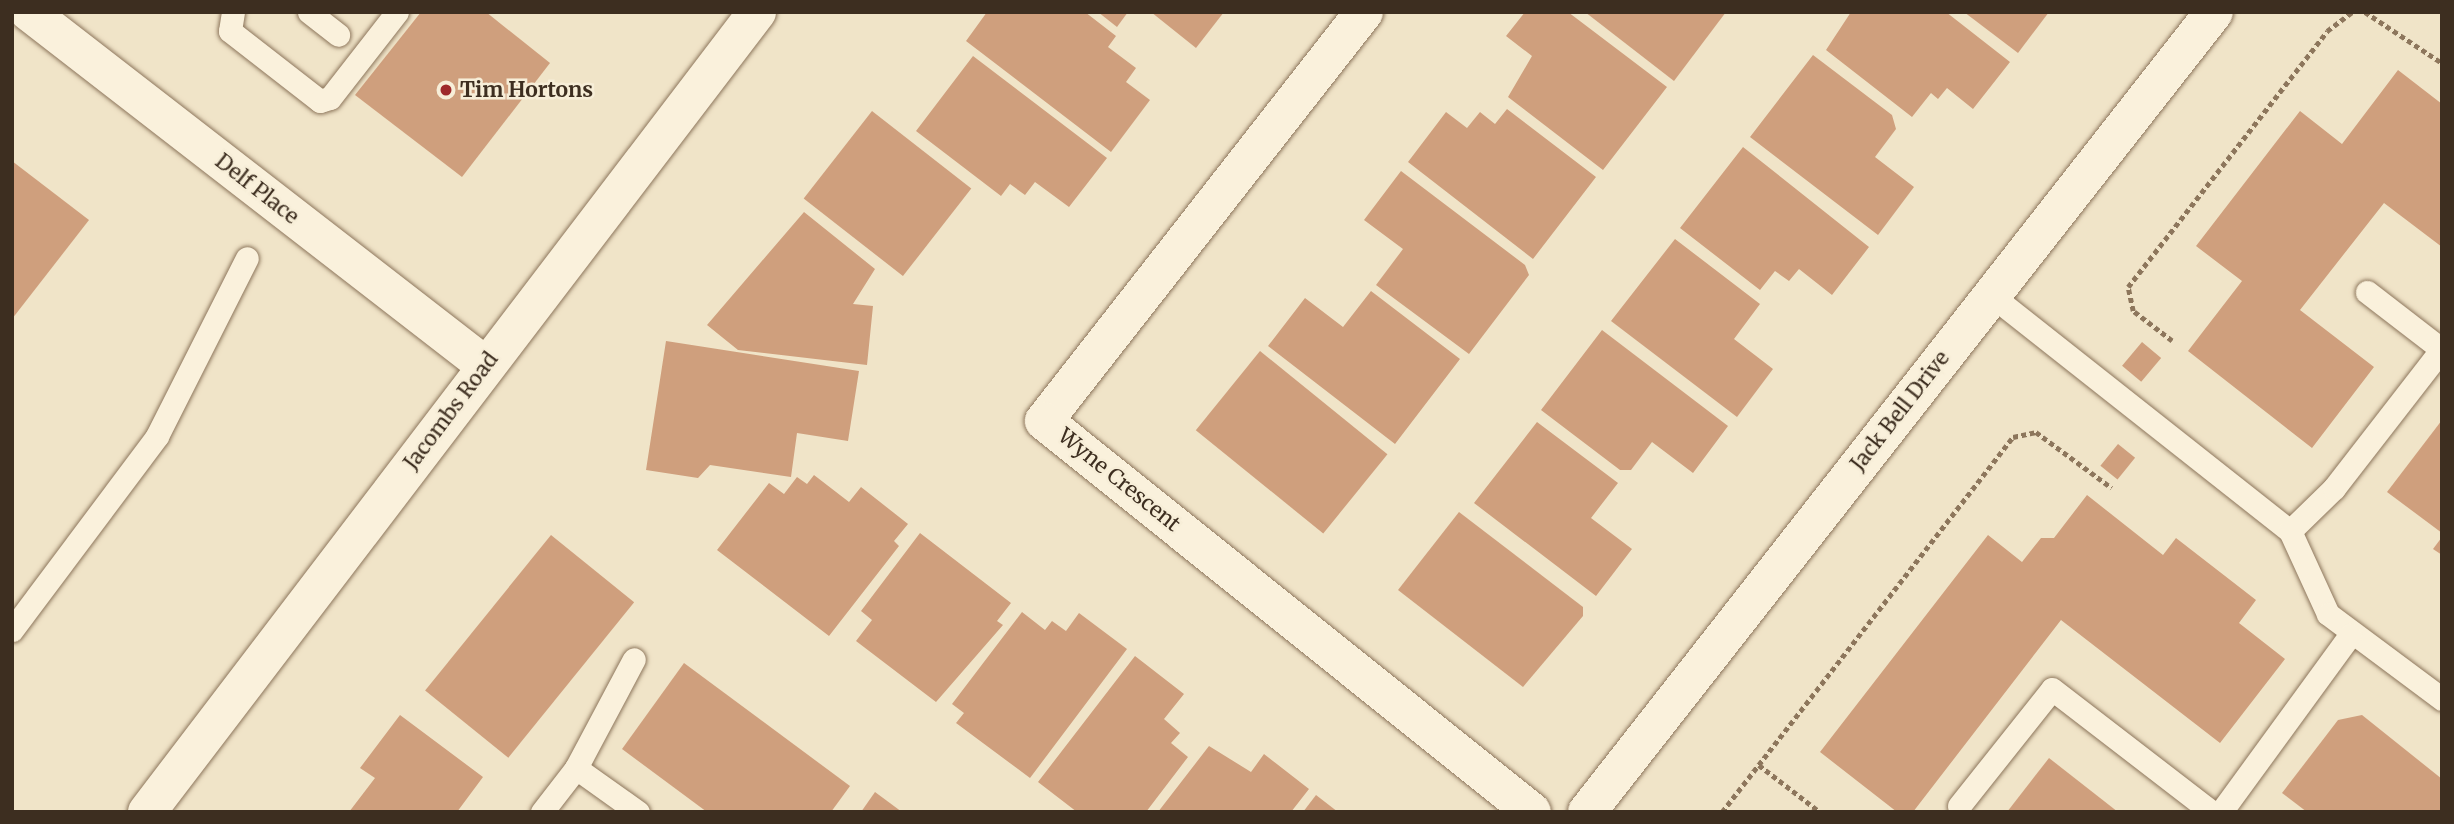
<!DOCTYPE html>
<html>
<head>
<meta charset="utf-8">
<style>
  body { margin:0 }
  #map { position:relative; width:2454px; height:824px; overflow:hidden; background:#f0e4c8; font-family:Merriweather,serif }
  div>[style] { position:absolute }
  .building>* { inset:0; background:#cf9f7d; transform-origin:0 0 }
  .path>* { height:4.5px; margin-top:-2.25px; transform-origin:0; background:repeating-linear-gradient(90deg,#8d765c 0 5px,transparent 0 8.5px) }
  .roads { filter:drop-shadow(0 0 2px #8d765c) drop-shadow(0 0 2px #8d765c) }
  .service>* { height:23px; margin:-11.5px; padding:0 11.5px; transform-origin:11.5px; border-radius:11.5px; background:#faf1dc }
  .minor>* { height:38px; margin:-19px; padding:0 19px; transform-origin:19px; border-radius:19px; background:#faf1dc }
  .tertiary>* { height:38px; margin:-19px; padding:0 19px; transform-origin:19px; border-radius:19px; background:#faf1dc }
  .dots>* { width:19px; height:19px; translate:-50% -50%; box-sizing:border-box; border:4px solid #f7eed8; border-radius:50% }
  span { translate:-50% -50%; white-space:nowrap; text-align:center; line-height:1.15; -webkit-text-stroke:5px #f7eed8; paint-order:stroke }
  .poi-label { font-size:21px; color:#3d2e20; font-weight:700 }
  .left { translate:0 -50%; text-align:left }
  .street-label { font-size:21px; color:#3d2e20 }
  .frame { position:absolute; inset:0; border:14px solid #3d2e20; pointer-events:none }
</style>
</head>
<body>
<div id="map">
  <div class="building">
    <i style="clip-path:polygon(421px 12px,486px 12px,550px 63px,462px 177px,355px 95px)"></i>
    <i style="clip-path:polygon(987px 12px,1085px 12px,1116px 36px,1108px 47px,1136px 68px,1126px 82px,1150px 100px,1111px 152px,966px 41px)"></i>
    <i style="clip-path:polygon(1098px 12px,1128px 12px,1117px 27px)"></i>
    <i style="clip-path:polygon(1151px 12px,1224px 12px,1196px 48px)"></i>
    <i style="clip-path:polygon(1525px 12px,1568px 12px,1667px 87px,1603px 170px,1508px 97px,1532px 56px,1506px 36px)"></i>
    <i style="clip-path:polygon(1585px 12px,1726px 12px,1674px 81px)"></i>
    <i style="clip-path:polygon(1851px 12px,1946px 12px,2010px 62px,1973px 109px,1947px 88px,1938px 99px,1931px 93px,1912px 117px,1826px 50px)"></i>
    <i style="clip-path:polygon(1964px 12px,2049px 12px,2018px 53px)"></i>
    <i style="clip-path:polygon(1813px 55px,1892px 115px,1896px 129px,1875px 157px,1914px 187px,1878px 235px,1750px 137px)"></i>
    <i style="clip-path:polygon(973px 56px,1107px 158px,1069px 207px,1035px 182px,1025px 195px,1010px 184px,1001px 196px,916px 131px)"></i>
    <i style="clip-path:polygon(2398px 70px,2442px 104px,2442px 247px,2384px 203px,2300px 310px,2374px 367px,2312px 448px,2188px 351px,2242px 281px,2196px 246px,2300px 111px,2342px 144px)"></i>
    <i style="clip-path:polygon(1507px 109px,1596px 177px,1533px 259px,1408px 162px,1446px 112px,1467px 128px,1480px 112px,1495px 124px)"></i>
    <i style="left:872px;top:111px;width:126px;height:111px;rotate:38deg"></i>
    <i style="clip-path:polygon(1743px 147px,1869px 247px,1832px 295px,1799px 269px,1789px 281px,1775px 271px,1760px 290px,1680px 228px)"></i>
    <i style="clip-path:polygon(12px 161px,89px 220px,12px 319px)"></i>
    <i style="clip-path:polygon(1401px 171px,1525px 265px,1529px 275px,1469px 354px,1376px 285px,1403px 249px,1364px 220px)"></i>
    <i style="clip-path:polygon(804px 212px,875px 269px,853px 304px,873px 306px,867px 365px,738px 350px,707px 325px)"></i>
    <i style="clip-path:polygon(1675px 239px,1760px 304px,1734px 339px,1773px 369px,1737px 417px,1611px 321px)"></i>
    <i style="clip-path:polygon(1371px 291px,1460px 359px,1395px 444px,1268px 346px,1305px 298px,1343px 327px)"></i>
    <i style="clip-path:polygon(1602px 330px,1728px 426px,1693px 473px,1652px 442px,1631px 470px,1620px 470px,1541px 410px)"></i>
    <i style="clip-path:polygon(666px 341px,859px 371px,848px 441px,797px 433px,791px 477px,710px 465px,698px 478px,646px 470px)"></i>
    <i style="left:2142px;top:342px;width:25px;height:31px;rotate:40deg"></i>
    <i style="left:1260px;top:351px;width:164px;height:102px;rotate:39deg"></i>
    <i style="clip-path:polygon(2442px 420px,2442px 533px,2387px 492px)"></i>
    <i style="clip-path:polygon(1537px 422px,1618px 483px,1591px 518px,1632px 549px,1596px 596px,1474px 503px)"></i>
    <i style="left:2118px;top:444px;width:22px;height:28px;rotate:39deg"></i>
    <i style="clip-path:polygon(814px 475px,849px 502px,861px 487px,908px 524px,894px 541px,899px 546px,829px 636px,717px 550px,769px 483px,784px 494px,797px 477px,807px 484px)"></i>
    <i style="clip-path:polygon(2087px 495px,2163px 555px,2176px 538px,2256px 600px,2239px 623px,2285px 659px,2220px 743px,2061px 620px,1913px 812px,1897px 812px,1820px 752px,1988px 535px,2022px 562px,2041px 538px,2054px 538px)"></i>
    <i style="clip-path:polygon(1459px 512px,1583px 607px,1583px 616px,1523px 687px,1398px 590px)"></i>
    <i style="clip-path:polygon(920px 533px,1011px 603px,997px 621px,1003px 625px,936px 702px,856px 641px,872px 620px,861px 611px)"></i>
    <i style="left:551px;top:535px;width:107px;height:200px;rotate:39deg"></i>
    <i style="clip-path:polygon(2442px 537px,2442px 555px,2433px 549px)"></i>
    <i style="clip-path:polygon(1022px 612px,1045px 630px,1052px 621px,1066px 631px,1079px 613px,1127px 649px,1030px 778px,956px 723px,964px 713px,952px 704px)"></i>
    <i style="clip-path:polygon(1135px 656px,1184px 694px,1164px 719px,1180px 733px,1171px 743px,1188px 757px,1146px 812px,1077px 812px,1038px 782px)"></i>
    <i style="clip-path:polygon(684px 663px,850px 786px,831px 812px,707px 812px,622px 749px)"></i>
    <i style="clip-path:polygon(400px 715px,483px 777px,457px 812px,349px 812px,375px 778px,360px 768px)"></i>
    <i style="clip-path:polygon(2362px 715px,2442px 779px,2442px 812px,2307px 812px,2282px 793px,2338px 720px)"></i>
    <i style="clip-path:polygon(1209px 746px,1251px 772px,1264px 754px,1309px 789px,1291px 812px,1158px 812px)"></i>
    <i style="clip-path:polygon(2049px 758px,2118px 812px,2007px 812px)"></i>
    <i style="clip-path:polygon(875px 792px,902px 812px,861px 812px)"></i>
    <i style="clip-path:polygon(1316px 795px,1338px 812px,1303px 812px)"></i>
  </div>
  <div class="path">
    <i style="left:2365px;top:12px;width:92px;rotate:33.5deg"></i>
    <i style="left:2172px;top:341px;width:49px;rotate:-142.4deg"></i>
    <i style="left:2133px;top:311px;width:25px;rotate:-102deg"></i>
    <i style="left:2128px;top:287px;width:324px;rotate:-52.1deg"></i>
    <i style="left:2327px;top:31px;width:31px;rotate:-37deg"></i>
    <i style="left:1759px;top:765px;width:77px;rotate:37.6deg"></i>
    <i style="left:1722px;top:812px;width:475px;rotate:-52.2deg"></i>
    <i style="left:2013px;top:437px;width:24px;rotate:-12deg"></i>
    <i style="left:2036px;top:432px;width:94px;rotate:36.4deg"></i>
  </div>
  <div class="roads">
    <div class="service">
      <i style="left:233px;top:12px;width:19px;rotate:99deg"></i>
      <i style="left:230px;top:31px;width:114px;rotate:37.9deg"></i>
      <i style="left:320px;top:101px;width:10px;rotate:-17deg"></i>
      <i style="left:330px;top:98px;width:109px;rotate:-52.1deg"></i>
      <i style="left:309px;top:12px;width:37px;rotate:38deg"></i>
      <i style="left:2367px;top:292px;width:93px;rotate:37.6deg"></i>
      <i style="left:1991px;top:295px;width:381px;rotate:38.3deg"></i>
      <i style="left:2290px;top:531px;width:91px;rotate:65.4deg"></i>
      <i style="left:2328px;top:614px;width:142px;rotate:36.7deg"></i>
      <i style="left:2290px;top:531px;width:62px;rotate:-44.3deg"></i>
      <i style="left:2334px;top:488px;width:176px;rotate:-52.2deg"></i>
      <i style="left:12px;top:630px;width:242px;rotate:-53.2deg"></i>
      <i style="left:157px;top:436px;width:199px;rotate:-63.2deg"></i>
      <i style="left:576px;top:768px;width:76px;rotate:35.4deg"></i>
      <i style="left:1959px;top:806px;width:149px;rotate:-51.5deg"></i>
      <i style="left:2052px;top:689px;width:202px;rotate:37.6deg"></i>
      <i style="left:542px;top:812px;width:56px;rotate:-52.3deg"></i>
      <i style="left:576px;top:768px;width:123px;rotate:-62deg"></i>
      <i style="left:2221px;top:812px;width:219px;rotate:-53.9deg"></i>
    </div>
    <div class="minor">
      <i style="left:29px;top:12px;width:578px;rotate:37.76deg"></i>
      <i style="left:1364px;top:12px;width:519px;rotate:128.04deg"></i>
      <i style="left:1044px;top:421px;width:625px;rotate:38.7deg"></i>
      <i style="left:1587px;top:812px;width:1016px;rotate:-51.91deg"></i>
    </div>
    <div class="tertiary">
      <i style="left:147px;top:812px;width:1006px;rotate:-52.67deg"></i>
    </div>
  </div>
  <div class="dots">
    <i style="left:446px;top:90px;background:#9e2a2b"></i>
  </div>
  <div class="poi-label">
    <span class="left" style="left:460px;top:90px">Tim Hortons</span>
  </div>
  <div class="street-label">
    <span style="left:257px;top:189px;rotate:38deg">Delf Place</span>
    <span style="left:451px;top:411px;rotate:-53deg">Jacombs Road</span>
    <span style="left:1900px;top:411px;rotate:-52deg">Jack Bell Drive</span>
    <span style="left:1119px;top:480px;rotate:39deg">Wyne Crescent</span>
  </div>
  <div class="frame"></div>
</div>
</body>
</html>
